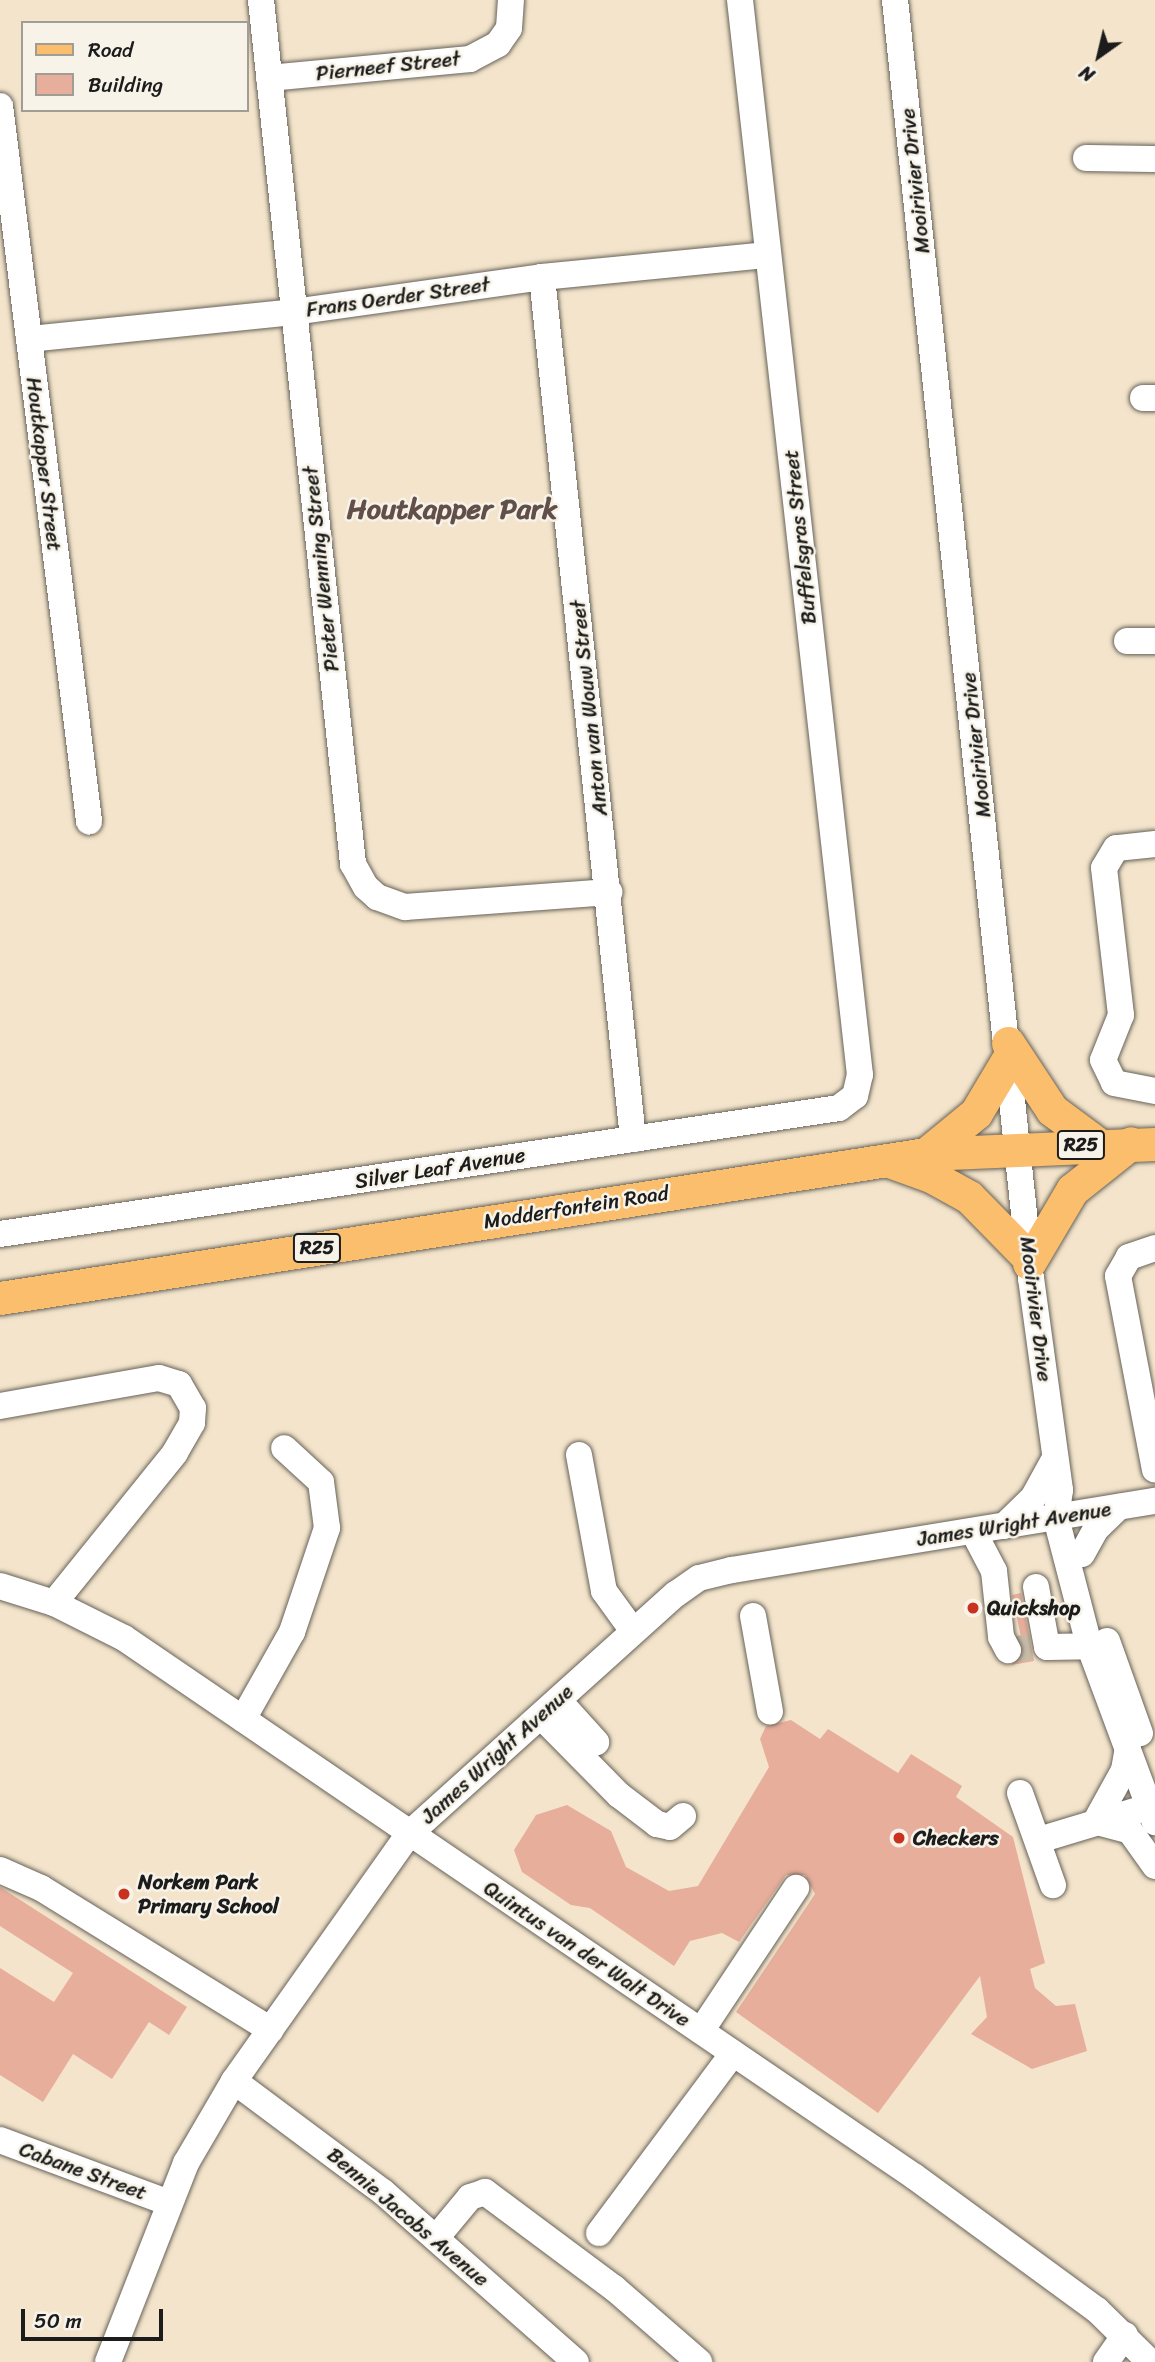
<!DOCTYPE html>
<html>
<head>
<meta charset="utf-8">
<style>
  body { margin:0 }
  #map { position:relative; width:1155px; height:2362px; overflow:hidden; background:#f3e4cb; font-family:Sriracha,sans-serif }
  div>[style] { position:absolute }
  .building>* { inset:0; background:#e8ae9c }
  .minor-tunnel>* { height:26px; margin-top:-13px; transform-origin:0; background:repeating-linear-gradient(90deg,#c8bca8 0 26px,transparent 0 39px) }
  .roads { filter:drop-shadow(0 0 2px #676259) drop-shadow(0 0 2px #676259) }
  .minor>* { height:26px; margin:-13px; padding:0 13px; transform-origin:13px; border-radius:13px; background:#fff }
  .major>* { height:33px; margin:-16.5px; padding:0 16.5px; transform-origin:16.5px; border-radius:16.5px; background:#fabe6d }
  .dots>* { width:19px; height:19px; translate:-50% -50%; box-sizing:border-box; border:4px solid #f7f3e8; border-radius:50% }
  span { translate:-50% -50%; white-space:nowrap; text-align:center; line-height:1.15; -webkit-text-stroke:5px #f7f3e8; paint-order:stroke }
  .shield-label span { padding:2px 5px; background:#f7f3e8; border:2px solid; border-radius:5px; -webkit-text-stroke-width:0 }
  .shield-label { font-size:19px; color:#1c1c1c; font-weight:700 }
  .street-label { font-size:21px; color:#1c1c1c }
  .poi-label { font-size:21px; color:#1c1c1c; font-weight:700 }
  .left { translate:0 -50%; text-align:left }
  .district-label { font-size:28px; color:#634f49; font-weight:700 }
  .legend { position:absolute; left:21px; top:21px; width:228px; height:91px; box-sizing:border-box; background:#f7f3e8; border:2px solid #9f9d96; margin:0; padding:9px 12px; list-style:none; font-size:21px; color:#1c1c1c }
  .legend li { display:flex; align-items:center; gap:14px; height:35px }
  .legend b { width:35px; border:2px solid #9f9d96 }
  .north { position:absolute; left:1064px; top:21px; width:70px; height:70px; -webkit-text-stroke:5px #f7f3e8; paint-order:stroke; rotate:214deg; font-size:19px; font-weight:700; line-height:28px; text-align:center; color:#1c1c1c }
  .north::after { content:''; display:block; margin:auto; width:24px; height:32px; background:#1c1c1c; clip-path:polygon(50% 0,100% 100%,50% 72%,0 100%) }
  .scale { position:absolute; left:21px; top:2309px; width:142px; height:32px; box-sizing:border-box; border:4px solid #1c1c1c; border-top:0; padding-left:9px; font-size:21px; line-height:24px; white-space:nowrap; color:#1c1c1c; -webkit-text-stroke:5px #f7f3e8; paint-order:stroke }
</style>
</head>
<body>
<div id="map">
  <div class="building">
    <i style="clip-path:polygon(1021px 1593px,1034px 1661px,1011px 1665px,1024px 1651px,1012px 1595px)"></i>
    <i style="clip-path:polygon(791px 1720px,820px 1739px,828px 1729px,898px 1773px,911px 1754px,962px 1786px,956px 1797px,1013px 1837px,1045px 1963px,1030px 1969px,1035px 1988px,1056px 2006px,1075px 2004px,1087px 2051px,1032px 2069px,971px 2034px,987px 2017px,980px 1976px,878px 2113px,736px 2012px,815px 1894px,805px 1875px,786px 1875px,739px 1942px,722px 1933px,690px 1941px,674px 1966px,590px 1908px,571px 1905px,522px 1872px,514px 1850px,536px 1815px,567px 1805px,611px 1831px,626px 1867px,669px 1891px,698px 1886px,769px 1767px,760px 1739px,766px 1726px)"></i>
    <i style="clip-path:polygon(0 1887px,187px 2007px,169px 2035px,149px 2022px,112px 2079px,73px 2054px,43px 2102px,0 2075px,0 1968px,54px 2002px,73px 1973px,0 1926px)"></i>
  </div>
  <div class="minor-tunnel">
    <i style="left:1008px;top:1650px;width:23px;rotate:-7deg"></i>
  </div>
  <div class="roads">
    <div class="minor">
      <i style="left:261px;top:0;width:869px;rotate:83.92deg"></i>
      <i style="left:353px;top:864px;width:26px;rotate:61deg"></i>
      <i style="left:366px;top:887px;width:15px;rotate:42deg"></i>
      <i style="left:377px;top:897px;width:30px;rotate:20deg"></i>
      <i style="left:405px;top:907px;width:205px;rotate:-4.2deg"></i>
      <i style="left:895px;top:0;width:1285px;rotate:83.93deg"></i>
      <i style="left:1031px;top:1278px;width:214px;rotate:82.2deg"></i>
      <i style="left:1060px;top:1490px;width:28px;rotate:98deg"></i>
      <i style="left:1056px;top:1518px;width:131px;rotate:75.4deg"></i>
      <i style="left:1089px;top:1645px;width:189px;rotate:69.6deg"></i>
      <i style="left:269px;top:78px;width:202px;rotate:-5.4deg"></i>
      <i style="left:470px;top:59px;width:32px;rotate:-28deg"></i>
      <i style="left:498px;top:44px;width:19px;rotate:-55deg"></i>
      <i style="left:509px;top:28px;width:28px;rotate:-86deg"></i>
      <i style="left:0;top:106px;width:721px;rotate:82.9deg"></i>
      <i style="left:1086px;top:158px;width:69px;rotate:0.8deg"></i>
      <i style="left:542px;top:277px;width:867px;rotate:83.97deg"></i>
      <i style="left:29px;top:339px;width:265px;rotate:-5.8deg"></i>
      <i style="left:293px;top:312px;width:251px;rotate:-8deg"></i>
      <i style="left:542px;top:277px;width:227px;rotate:-5.6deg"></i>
      <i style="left:1143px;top:398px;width:12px"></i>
      <i style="left:1127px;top:641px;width:28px"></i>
      <i style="left:1155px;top:844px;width:39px;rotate:174deg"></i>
      <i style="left:1116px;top:848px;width:23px;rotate:121deg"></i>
      <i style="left:1104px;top:868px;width:148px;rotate:83.4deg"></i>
      <i style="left:1121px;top:1015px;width:48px;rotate:111.8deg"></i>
      <i style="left:1103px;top:1060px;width:25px;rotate:64deg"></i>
      <i style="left:1114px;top:1083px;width:42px;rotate:11deg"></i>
      <i style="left:0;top:1234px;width:848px;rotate:-8.54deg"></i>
      <i style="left:839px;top:1108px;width:20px;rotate:-37deg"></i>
      <i style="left:855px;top:1096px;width:22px;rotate:-77deg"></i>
      <i style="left:860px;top:1075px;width:1082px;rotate:-96.37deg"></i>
      <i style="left:1155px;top:1248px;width:28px;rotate:161deg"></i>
      <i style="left:1129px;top:1257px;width:22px;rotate:120deg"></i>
      <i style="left:1118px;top:1276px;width:197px;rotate:79.2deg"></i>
      <i style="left:0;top:1406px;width:161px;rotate:-10deg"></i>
      <i style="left:159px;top:1378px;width:21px;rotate:17deg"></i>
      <i style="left:179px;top:1384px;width:28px;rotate:60deg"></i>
      <i style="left:193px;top:1408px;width:15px;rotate:94deg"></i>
      <i style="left:192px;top:1423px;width:34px;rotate:120deg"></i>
      <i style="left:175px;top:1453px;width:193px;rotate:128.9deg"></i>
      <i style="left:579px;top:1455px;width:138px;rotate:79.6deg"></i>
      <i style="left:604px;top:1591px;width:49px;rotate:54.1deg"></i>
      <i style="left:1004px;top:1526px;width:40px;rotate:-44deg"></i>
      <i style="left:1033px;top:1498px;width:46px;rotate:-61.2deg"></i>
      <i style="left:973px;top:1531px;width:45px;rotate:62.3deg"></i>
      <i style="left:994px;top:1571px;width:66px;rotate:83.9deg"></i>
      <i style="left:1001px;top:1637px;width:15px;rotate:62deg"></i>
      <i style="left:1082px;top:1554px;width:29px;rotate:-61deg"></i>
      <i style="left:1096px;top:1529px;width:32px;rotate:-44deg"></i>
      <i style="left:0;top:1586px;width:57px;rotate:17.5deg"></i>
      <i style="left:54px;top:1603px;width:78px;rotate:26.6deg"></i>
      <i style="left:124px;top:1638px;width:957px;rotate:34.27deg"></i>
      <i style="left:915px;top:2177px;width:225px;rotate:36.2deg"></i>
      <i style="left:1097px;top:2310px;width:74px;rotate:44.5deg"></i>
      <i style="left:1036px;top:1587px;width:61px;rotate:79.6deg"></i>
      <i style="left:1047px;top:1647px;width:60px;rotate:-1deg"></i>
      <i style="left:753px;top:1616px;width:97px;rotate:79.9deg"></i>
      <i style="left:1107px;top:1641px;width:98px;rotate:70.3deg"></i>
      <i style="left:558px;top:1700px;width:57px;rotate:47.9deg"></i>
      <i style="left:541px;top:1716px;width:111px;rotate:45.4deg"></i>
      <i style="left:619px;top:1795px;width:48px;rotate:37.3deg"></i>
      <i style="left:657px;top:1824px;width:13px;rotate:13deg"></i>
      <i style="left:670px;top:1827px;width:17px;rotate:-40deg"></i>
      <i style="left:243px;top:1719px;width:100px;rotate:-60.6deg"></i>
      <i style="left:292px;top:1632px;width:110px;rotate:-71.4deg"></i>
      <i style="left:327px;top:1528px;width:46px;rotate:-97.4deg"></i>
      <i style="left:321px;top:1482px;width:50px;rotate:-137.4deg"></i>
      <i style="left:1020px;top:1793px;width:98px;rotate:70.3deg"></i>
      <i style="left:1097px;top:1819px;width:56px;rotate:-61.1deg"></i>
      <i style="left:1124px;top:1770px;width:22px;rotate:-80deg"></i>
      <i style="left:1097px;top:1822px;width:34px;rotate:15deg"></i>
      <i style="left:1130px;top:1831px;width:43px;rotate:54.5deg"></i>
      <i style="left:1039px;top:1840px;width:121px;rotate:-16.8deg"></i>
      <i style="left:0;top:1870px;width:45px;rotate:23.7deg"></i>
      <i style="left:41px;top:1888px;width:270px;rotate:31.7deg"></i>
      <i style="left:701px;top:2031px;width:172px;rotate:-56.4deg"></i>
      <i style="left:234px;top:2081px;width:186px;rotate:36.7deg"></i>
      <i style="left:383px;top:2192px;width:257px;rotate:41.4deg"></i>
      <i style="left:0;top:2140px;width:178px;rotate:20.4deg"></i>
      <i style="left:599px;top:2233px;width:224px;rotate:-53.3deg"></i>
      <i style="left:436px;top:2238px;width:53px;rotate:-50.3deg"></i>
      <i style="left:470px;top:2197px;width:16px;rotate:-18deg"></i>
      <i style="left:485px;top:2192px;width:161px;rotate:36.7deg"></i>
      <i style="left:614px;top:2288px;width:113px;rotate:41deg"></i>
      <i style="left:108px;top:2362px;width:214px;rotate:-68.6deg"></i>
      <i style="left:186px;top:2163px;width:95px;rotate:-59.7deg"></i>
      <i style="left:234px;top:2081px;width:303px;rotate:-54.7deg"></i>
      <i style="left:409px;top:1834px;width:359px;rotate:-42deg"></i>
      <i style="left:676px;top:1594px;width:28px;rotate:-35deg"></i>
      <i style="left:699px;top:1578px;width:34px;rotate:-14deg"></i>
      <i style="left:732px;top:1570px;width:429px;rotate:-9.3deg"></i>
      <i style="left:1106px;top:2362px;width:33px;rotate:-55deg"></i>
    </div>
    <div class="major">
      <i style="left:1008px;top:1043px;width:80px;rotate:56.7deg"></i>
      <i style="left:1052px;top:1110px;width:57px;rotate:36.5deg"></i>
      <i style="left:926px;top:1154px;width:65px;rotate:-39.4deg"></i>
      <i style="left:976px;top:1113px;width:66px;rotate:-59.2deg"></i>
      <i style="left:889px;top:1161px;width:45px;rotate:19.7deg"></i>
      <i style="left:931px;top:1176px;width:43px;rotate:28.9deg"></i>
      <i style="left:969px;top:1197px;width:86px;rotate:45.5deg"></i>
      <i style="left:1029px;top:1263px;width:85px;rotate:-59.5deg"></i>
      <i style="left:1072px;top:1190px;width:75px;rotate:-38.5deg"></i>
      <i style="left:0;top:1298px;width:937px;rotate:-8.84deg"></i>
      <i style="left:926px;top:1154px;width:229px;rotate:-2.5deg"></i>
    </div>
  </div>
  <div class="dots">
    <i style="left:973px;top:1608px;background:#c8321e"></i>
    <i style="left:899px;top:1838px;background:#c8321e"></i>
    <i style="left:124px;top:1894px;background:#c8321e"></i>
  </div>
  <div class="shield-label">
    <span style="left:1081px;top:1145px">R25</span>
    <span style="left:317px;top:1248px">R25</span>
  </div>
  <div class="street-label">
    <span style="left:388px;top:66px;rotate:-6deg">Pierneef Street</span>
    <span style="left:915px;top:181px;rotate:-96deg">Mooirivier Drive</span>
    <span style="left:398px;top:297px;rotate:-8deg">Frans Oerder Street</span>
    <span style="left:44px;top:464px;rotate:83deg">Houtkapper Street</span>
    <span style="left:800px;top:537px;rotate:-96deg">Buffelsgras Street</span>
    <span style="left:321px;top:569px;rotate:-96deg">Pieter Wenning Street</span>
    <span style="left:589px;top:708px;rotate:-96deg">Anton van Wouw Street</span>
    <span style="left:976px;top:745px;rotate:-96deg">Mooirivier Drive</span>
    <span style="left:440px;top:1168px;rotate:-9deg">Silver Leaf Avenue</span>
    <span style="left:576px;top:1207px;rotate:-9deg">Modderfontein Road</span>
    <span style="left:1036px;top:1309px;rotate:83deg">Mooirivier Drive</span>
    <span style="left:1014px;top:1524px;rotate:-9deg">James Wright Avenue</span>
    <span style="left:497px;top:1754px;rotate:-42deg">James Wright Avenue</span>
    <span style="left:587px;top:1954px;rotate:34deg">Quintus van der Walt Drive</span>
    <span style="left:83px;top:2171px;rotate:20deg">Cabane Street</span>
    <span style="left:408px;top:2217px;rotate:40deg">Bennie Jacobs Avenue</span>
  </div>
  <div class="poi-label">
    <span class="left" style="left:987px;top:1608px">Quickshop</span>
    <span class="left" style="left:913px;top:1838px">Checkers</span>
    <span class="left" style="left:138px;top:1894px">Norkem Park<br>Primary School</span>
  </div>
  <div class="district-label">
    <span style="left:452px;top:509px">Houtkapper Park</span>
  </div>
  <ul class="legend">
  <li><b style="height:9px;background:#fabe6d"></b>Road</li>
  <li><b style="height:19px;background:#e8ae9c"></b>Building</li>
  </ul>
  <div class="north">N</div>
  <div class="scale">50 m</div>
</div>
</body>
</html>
